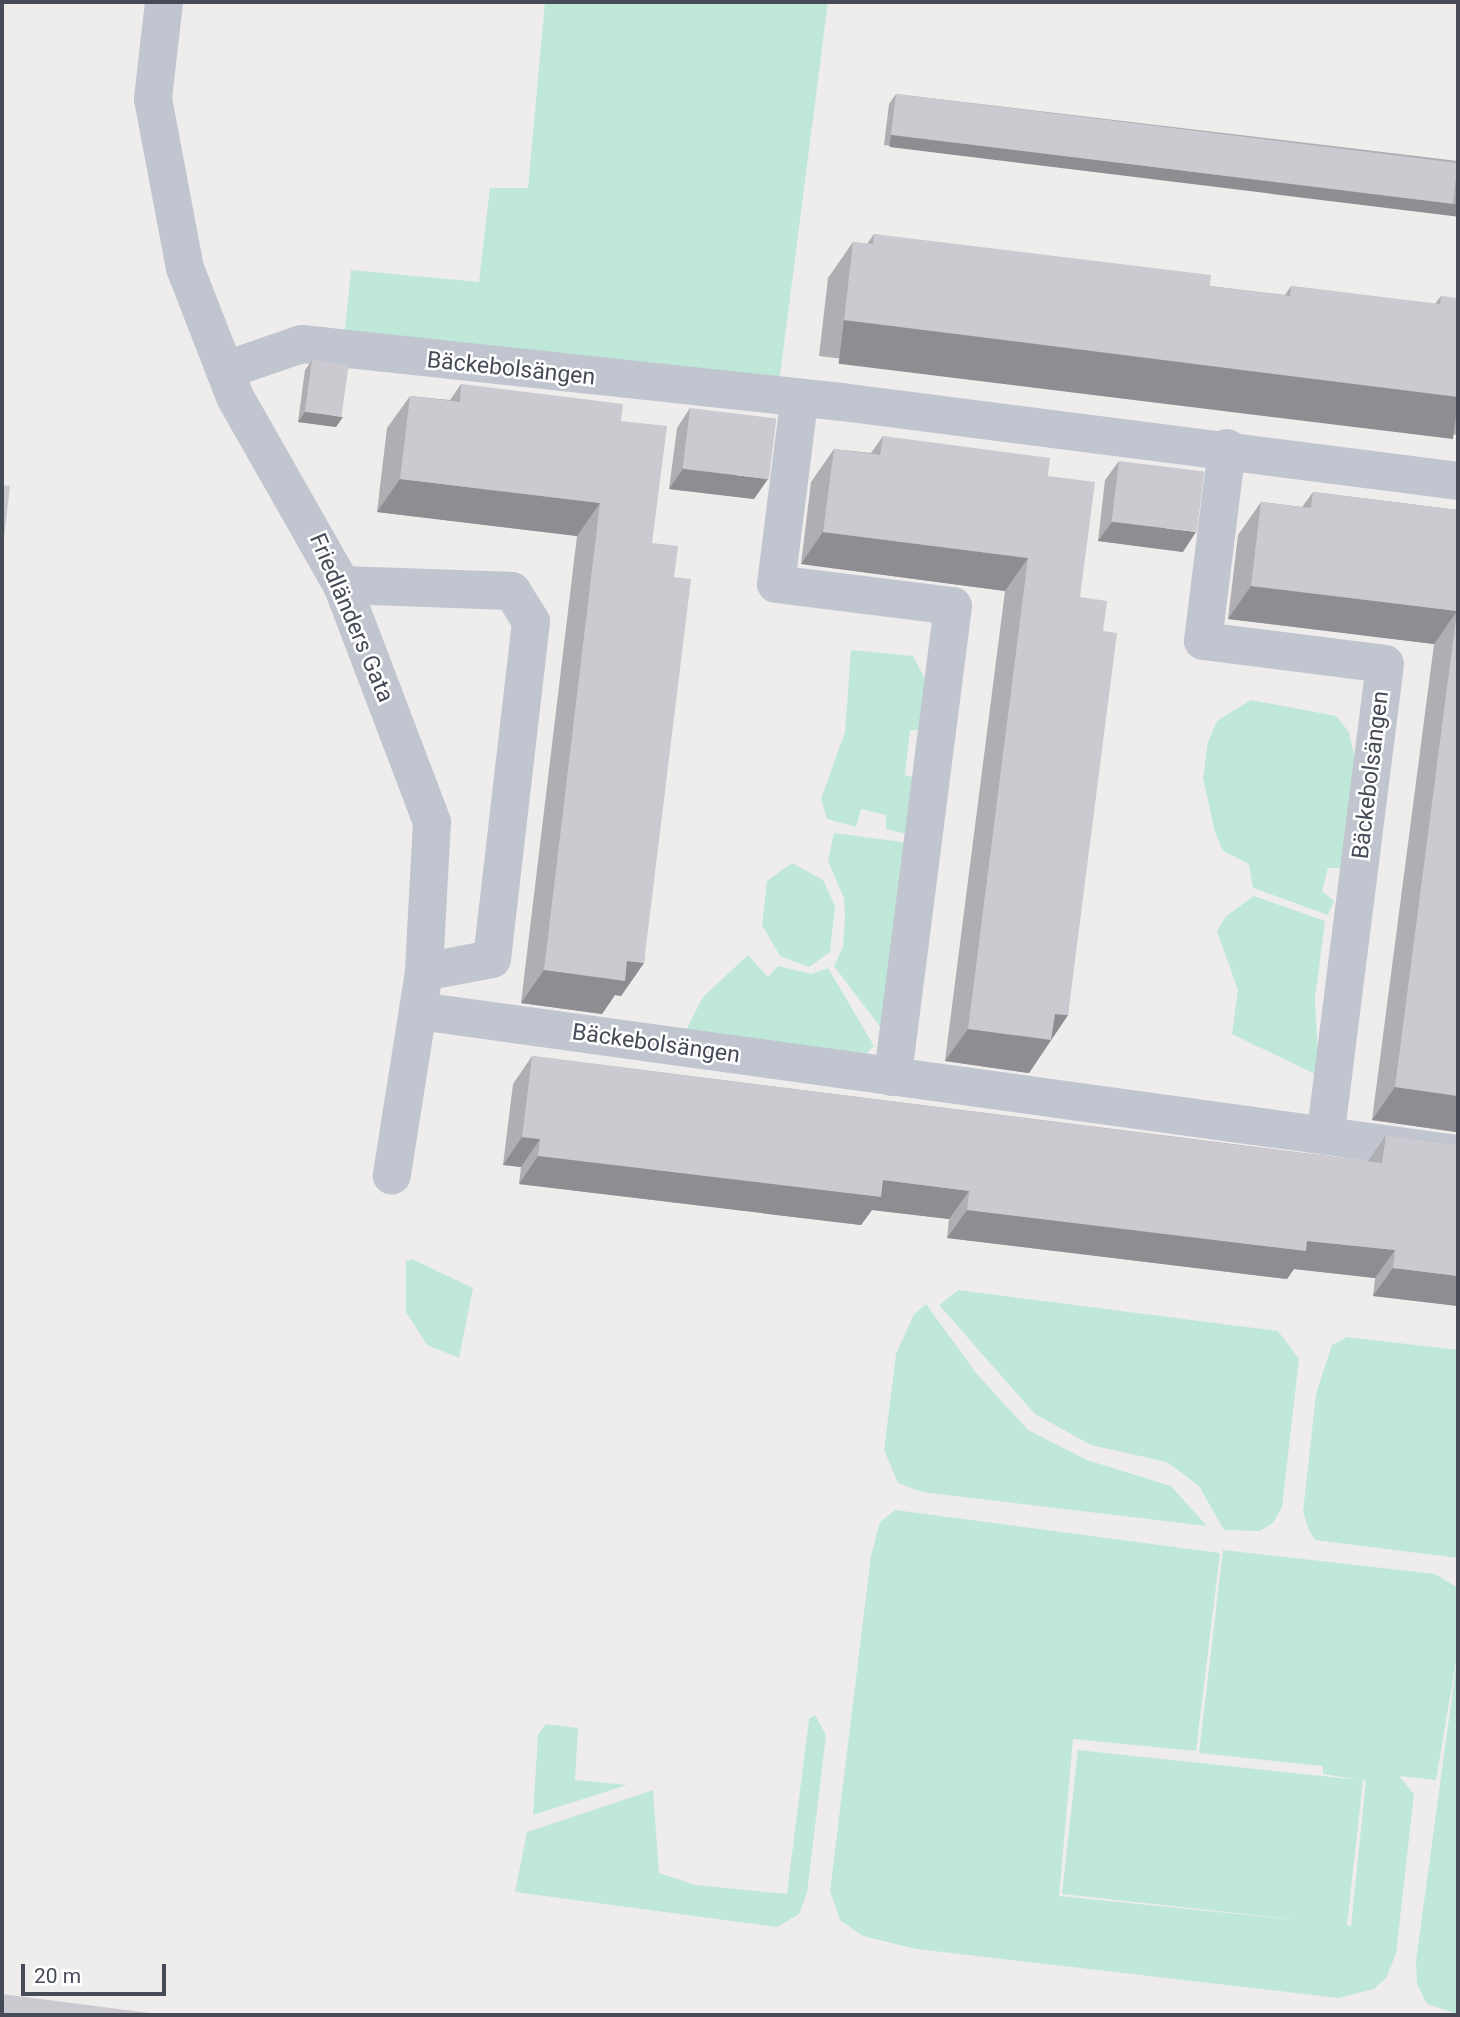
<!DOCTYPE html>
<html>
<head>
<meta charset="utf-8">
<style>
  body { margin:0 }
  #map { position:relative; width:1460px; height:2017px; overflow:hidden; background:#efedec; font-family:Roboto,sans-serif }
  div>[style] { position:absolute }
  .green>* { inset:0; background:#bfe8d9 }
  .minor>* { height:38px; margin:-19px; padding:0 19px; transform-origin:19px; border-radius:19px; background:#c1c5d0 }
  .wall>* { inset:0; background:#afaeb3 }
  .shaded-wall>* { inset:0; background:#8e8d92; transform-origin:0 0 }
  .building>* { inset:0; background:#cbcad0; transform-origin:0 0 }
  span { translate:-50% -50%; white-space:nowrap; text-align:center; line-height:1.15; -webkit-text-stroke:5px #fff; paint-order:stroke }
  .street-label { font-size:23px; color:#474b57 }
  .frame { position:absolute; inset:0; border:4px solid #474b57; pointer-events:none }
  .scale { position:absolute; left:21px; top:1964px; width:145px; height:32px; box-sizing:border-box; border:4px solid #474b57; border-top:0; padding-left:9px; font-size:21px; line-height:24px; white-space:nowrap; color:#474b57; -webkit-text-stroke:5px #fff; paint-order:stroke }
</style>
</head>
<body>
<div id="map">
  <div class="green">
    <i style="clip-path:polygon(545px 2px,828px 2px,778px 391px,344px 339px,351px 270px,479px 282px,490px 188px,528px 188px)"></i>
    <i style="clip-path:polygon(851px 650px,913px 656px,926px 681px,930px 731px,910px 730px,905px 775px,925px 780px,911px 835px,886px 829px,886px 815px,861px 809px,856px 827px,827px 819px,821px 799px,845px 732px)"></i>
    <i style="clip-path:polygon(1251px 700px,1336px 716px,1349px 732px,1356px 764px,1344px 868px,1328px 868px,1322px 891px,1334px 901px,1328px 915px,1253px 888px,1249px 864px,1223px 851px,1215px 832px,1203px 778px,1208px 742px,1217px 721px)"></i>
    <i style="clip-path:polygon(834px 833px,909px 843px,887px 1036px,834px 966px,843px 947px,845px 917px,844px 898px,828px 861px)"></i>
    <i style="clip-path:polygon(792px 863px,823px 880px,835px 906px,830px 952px,809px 967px,780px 956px,762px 925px,767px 881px)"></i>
    <i style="clip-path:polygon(1254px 896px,1325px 921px,1315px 998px,1319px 1076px,1232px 1034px,1238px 990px,1217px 931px,1226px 916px)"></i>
    <i style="clip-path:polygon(748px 955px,768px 977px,778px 966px,811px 974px,828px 968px,874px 1046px,850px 1068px,683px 1036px,703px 997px)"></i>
    <i style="clip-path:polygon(412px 1259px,473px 1288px,459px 1358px,427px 1345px,406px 1312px,406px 1261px)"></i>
    <i style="clip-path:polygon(958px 1290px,1278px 1331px,1299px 1359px,1282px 1507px,1273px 1523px,1259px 1531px,1224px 1530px,1199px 1486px,1167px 1462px,1091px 1445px,1035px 1414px,939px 1305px)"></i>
    <i style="clip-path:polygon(926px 1304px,976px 1373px,1028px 1430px,1087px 1460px,1171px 1486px,1207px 1526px,922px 1492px,898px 1483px,884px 1450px,896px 1354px,914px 1314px)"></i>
    <i style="clip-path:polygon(1347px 1337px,1458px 1350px,1458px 1558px,1315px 1540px,1309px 1530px,1303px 1512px,1316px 1394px,1332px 1345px)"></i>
    <i style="clip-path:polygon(evenodd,895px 1510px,1220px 1553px,1196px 1751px,1073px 1739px,1059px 1896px,1308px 1921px,1062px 1894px,1078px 1750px,1360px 1780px,1323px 1774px,1323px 1766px,1199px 1753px,1223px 1550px,1435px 1574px,1458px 1588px,1458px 1650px,1436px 1780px,1399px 1776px,1414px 1794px,1396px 1954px,1386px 1978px,1374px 1989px,1338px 1998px,916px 1949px,863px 1936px,840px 1920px,830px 1891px,871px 1556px,880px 1522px,895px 1510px,1363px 1780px,1366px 1781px,1351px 1926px,1347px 1925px,1363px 1780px)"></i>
    <i style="clip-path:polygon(1458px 1652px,1458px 2014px,1427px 2004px,1417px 1984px,1416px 1961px)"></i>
    <i style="clip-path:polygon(815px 1715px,826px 1735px,807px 1893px,799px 1914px,777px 1927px,515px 1892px,527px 1832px,653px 1790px,659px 1873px,696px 1885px,787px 1894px,809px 1719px)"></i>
    <i style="clip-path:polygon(546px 1724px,578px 1728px,575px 1780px,627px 1785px,533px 1815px,538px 1735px)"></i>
  </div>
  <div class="minor">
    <i style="left:164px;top:2px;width:98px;rotate:96.5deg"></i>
    <i style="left:153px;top:99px;width:172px;rotate:79.3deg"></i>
    <i style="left:185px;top:268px;width:138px;rotate:68.8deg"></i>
    <i style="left:235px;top:397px;width:216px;rotate:60.4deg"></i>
    <i style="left:342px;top:585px;width:254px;rotate:69.2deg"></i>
    <i style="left:432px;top:822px;width:150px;rotate:93.1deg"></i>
    <i style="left:424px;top:972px;width:206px;rotate:99deg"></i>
    <i style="left:226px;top:370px;width:80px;rotate:-18.9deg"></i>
    <i style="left:302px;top:344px;width:543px;rotate:6.13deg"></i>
    <i style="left:842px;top:402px;width:621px;rotate:7.31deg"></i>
    <i style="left:799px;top:402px;width:183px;rotate:97.2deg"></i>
    <i style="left:776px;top:584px;width:178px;rotate:7.1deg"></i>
    <i style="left:953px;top:606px;width:475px;rotate:97.3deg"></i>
    <i style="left:1227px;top:448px;width:194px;rotate:97.1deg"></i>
    <i style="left:1203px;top:641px;width:183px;rotate:7.2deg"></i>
    <i style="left:1385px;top:664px;width:476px;rotate:97.2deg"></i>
    <i style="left:342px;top:585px;width:170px;rotate:2deg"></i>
    <i style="left:512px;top:591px;width:36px;rotate:58deg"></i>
    <i style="left:531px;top:622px;width:339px;rotate:96.6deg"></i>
    <i style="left:492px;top:959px;width:69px;rotate:169.2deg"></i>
    <i style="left:419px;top:1011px;width:1049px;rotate:7.84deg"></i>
  </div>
  <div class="wall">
    <i style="clip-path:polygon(896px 94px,1458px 161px,1458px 215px,884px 145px,889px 104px)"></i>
    <i style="clip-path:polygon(874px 234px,1210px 286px,1285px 295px,1291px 286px,1435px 304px,1441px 296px,1458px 435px,819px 356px,828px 278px,853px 242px,867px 244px)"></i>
    <i style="clip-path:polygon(312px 360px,336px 427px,298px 422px,305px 370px)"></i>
    <i style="clip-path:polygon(461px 384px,621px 421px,652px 543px,674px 577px,644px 963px,621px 996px,615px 995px,602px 1014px,521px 1003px,577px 536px,377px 512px,387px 428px,410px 396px,450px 400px)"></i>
    <i style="clip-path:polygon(690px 408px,754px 499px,669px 489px,677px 428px)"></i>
    <i style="clip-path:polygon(883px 436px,1048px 476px,1080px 597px,1103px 631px,1068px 1015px,1029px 1073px,945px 1061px,1005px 591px,801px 564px,811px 482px,834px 449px,871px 453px)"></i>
    <i style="clip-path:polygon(1119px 461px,1183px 552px,1098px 541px,1105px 480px)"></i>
    <i style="clip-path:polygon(1313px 492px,1458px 510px,1458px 1128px,1456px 1132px,1372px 1120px,1434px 644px,1228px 619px,1238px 535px,1261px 502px,1302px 507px)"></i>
    <i style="clip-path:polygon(532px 1056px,1368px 1161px,1386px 1135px,1458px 1145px,1458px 1306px,1373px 1296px,1375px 1278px,1294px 1269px,1287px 1279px,947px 1238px,949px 1219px,872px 1210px,861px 1225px,519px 1184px,521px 1167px,503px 1165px,513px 1084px)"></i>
  </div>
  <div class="shaded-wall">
    <i style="left:891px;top:135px;width:571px;height:12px;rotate:7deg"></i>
    <i style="left:844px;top:320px;width:619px;height:44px;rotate:7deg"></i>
    <i style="clip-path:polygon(305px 412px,343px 417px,336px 427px,298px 422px)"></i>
    <i style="clip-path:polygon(683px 469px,768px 479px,754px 499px,669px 489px)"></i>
    <i style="clip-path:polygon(400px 479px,600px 503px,577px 536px,377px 512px)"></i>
    <i style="clip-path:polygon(1112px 522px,1196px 532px,1183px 552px,1098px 541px)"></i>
    <i style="clip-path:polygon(823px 532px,1028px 558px,1005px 591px,801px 564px)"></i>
    <i style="clip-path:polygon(1251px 586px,1457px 611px,1434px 644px,1228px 619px)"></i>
    <i style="clip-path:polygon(627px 961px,644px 963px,621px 996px,615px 995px,602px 1014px,521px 1003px,544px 970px)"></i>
    <i style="clip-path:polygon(1055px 1014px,1068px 1015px,1029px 1073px,945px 1061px,968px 1029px)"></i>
    <i style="clip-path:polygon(1395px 1087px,1458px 1096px,1458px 1128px,1456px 1132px,1372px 1120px)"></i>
    <i style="clip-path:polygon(522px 1137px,540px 1139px,521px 1167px,503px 1165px)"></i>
    <i style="clip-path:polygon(538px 1156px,883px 1180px,969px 1191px,949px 1219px,872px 1210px,861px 1225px,519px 1184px)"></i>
    <i style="clip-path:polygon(967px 1210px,1307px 1241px,1395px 1250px,1375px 1278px,1294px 1269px,1287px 1279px,947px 1238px)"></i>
    <i style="clip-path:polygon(1393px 1268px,1458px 1276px,1458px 1306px,1373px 1296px)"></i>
  </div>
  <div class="building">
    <i style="left:896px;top:94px;width:566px;height:41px;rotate:7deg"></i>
    <i style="clip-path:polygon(874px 234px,1211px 275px,1210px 286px,1290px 296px,1291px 286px,1440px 304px,1441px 296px,1458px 298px,1458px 397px,844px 320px,853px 242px,873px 244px)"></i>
    <i style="left:312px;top:360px;width:37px;height:52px;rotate:8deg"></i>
    <i style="clip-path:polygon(461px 384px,623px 404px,621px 421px,667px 426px,652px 543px,678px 546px,674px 577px,691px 579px,644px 963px,627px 961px,625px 981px,544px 970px,600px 503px,400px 479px,410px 396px,460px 402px)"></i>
    <i style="left:690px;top:408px;width:87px;height:61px;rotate:7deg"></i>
    <i style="clip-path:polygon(883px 436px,1050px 458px,1048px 476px,1095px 482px,1080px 597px,1107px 601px,1103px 631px,1117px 633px,1068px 1015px,1055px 1014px,1051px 1040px,968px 1029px,1028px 558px,823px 532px,834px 449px,880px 455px)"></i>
    <i style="left:1119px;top:461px;width:86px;height:61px;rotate:7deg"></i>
    <i style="clip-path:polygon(2px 485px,10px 486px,2px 556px)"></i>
    <i style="clip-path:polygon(1313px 492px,1458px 510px,1458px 1096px,1395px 1087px,1457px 611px,1251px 586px,1261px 502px,1311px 508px)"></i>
    <i style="clip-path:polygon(532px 1056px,1382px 1163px,1386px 1135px,1458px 1145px,1458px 1276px,1393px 1268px,1395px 1250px,1307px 1241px,1306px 1251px,967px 1210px,969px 1191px,883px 1180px,881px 1197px,538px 1156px,540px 1139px,522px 1137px)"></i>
    <i style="clip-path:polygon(2px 1994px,165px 2015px,2px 2015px)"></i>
  </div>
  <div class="street-label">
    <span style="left:511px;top:369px;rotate:6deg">Bäckebolsängen</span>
    <span style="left:351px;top:618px;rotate:67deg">Friedländers Gata</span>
    <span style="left:1371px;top:775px;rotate:-83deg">Bäckebolsängen</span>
    <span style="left:656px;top:1044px;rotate:8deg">Bäckebolsängen</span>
  </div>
  <div class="frame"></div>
  <div class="scale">20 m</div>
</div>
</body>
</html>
